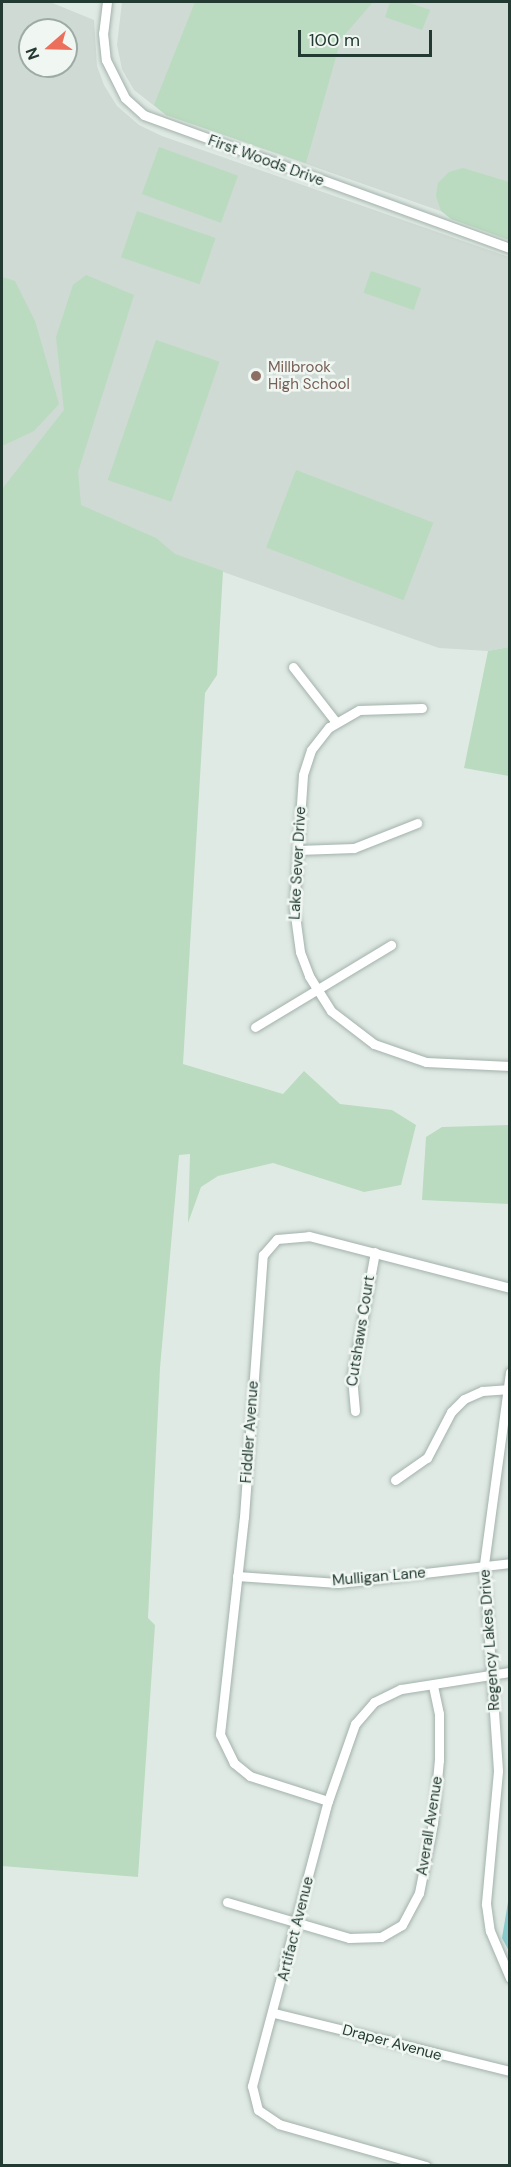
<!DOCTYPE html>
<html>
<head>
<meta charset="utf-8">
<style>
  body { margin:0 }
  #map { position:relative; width:511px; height:2167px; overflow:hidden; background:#e0eae5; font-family:"DM Sans",sans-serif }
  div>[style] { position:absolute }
  .built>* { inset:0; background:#cedad3 }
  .green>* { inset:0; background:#badbbf; transform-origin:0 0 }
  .water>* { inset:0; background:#8acbce }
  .roads { filter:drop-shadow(0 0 2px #a3b2ab) drop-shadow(0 0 2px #a3b2ab) }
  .minor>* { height:9px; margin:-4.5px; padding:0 4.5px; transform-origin:4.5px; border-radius:4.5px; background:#fff }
  .dots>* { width:16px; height:16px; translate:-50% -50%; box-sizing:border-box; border:3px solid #f0f7f3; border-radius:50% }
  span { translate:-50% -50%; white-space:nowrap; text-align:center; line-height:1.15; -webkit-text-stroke:5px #f0f7f3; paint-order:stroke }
  .street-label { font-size:15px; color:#223a31 }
  .education-label { font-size:15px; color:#785e54 }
  .left { translate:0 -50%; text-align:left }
  .frame { position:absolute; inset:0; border:3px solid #223a31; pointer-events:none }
  .north { position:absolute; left:18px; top:18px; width:60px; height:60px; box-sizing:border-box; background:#f0f7f3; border:2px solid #9eaba5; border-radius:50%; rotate:250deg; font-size:16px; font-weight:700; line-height:24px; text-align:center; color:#223a31 }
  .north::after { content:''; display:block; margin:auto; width:21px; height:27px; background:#ec6f5c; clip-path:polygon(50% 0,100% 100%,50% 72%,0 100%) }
  .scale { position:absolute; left:298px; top:30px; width:134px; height:27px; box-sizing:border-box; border:3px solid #223a31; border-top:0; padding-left:8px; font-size:18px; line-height:21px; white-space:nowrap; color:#223a31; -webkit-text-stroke:4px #f0f7f3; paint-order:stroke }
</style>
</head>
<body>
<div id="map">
  <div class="built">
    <i style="clip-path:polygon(evenodd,2px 2px,50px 2px,94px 20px,97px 66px,104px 85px,117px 106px,139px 125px,162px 136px,509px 257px,509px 647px,488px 651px,439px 648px,2px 494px,2px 2px,30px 30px,66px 30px,66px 66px,30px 66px,30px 30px)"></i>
    <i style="clip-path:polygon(122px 2px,509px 2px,509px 235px,166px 115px,134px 90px,122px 69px,117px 45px)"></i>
  </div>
  <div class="green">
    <i style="clip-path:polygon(195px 2px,373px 2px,341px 39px,306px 163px,166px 115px,154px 105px)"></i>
    <i style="clip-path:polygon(390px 2px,407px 2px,430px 10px,422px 30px,385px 17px)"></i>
    <i style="left:159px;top:147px;width:84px;height:50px;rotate:20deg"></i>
    <i style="clip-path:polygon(463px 168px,509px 182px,509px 240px,451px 219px,441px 211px,436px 196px,438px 183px,449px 172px)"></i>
    <i style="left:137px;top:211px;width:83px;height:49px;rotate:19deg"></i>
    <i style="left:371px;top:271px;width:53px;height:23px;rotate:19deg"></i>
    <i style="clip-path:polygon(86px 275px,134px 295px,78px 472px,81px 505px,156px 538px,175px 554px,223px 571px,217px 675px,205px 693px,183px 1064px,283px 1094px,304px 1071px,340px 1104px,392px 1110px,416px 1125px,401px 1185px,364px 1192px,273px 1163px,218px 1176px,201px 1187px,188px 1223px,190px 1154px,179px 1155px,160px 1368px,148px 1618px,155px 1625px,138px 1877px,2px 1866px,2px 489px,64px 410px,56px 337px,73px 285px)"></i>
    <i style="clip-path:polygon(2px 277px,15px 281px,35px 321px,59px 404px,34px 431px,2px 446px)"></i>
    <i style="left:156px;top:340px;width:67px;height:148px;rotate:19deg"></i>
    <i style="left:296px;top:470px;width:147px;height:83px;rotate:21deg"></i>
    <i style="clip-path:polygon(509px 647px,510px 647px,509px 776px,464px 768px,488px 651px)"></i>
    <i style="clip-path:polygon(509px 1125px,509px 1204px,422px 1200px,426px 1137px,442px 1127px)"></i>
  </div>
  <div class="water">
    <i style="clip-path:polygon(509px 1896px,510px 1951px,509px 1951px,502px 1938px)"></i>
  </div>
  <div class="roads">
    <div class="minor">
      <i style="left:107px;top:2px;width:31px;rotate:97deg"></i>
      <i style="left:103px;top:33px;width:27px;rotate:84deg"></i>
      <i style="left:106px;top:60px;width:42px;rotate:63.4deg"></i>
      <i style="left:125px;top:98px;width:25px;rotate:42deg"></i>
      <i style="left:144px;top:115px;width:389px;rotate:20deg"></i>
      <i style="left:293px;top:667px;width:70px;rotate:52deg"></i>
      <i style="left:422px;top:708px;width:63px;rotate:178.2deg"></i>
      <i style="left:359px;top:710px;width:34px;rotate:150deg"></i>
      <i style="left:329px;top:727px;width:29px;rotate:128deg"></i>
      <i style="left:311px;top:750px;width:26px;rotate:108deg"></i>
      <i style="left:303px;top:775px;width:133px;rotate:93.9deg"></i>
      <i style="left:294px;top:908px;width:44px;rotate:82.2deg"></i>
      <i style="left:300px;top:952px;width:26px;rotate:69deg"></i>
      <i style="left:309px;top:976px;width:41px;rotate:57.8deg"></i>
      <i style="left:331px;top:1011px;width:54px;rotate:37.5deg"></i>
      <i style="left:374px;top:1044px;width:55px;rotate:19.1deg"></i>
      <i style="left:426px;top:1062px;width:84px;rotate:2.7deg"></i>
      <i style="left:298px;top:850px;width:56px;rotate:-2deg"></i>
      <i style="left:354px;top:848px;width:68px;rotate:-21.6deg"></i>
      <i style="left:255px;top:1027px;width:159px;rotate:-31.1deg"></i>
      <i style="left:510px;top:1372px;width:195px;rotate:97.7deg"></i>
      <i style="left:484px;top:1565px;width:206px;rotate:86.1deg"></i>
      <i style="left:498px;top:1771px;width:134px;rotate:95.2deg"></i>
      <i style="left:486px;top:1904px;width:27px;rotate:82deg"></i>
      <i style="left:490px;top:1931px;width:51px;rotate:66.9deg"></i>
      <i style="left:355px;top:1411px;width:35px;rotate:-95deg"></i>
      <i style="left:352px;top:1376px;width:126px;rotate:-79.5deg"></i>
      <i style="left:395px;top:1480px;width:39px;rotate:-35deg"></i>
      <i style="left:427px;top:1458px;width:52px;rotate:-62.4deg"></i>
      <i style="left:451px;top:1412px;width:18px;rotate:-45deg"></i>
      <i style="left:464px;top:1399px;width:20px;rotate:-24deg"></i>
      <i style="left:482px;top:1391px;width:28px;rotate:-4deg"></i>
      <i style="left:237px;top:1576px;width:101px;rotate:4deg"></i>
      <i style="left:338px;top:1583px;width:173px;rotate:-6.6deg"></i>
      <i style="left:328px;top:1801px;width:82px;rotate:-162.2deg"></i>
      <i style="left:250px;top:1776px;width:21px;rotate:-141deg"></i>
      <i style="left:234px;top:1763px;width:32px;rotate:-116deg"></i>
      <i style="left:220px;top:1734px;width:218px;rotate:-83.7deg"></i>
      <i style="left:244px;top:1517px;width:263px;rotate:-85.9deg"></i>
      <i style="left:263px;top:1255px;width:21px;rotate:-49deg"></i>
      <i style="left:277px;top:1239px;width:32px;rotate:-5deg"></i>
      <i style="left:309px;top:1236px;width:208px;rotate:14.5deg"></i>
      <i style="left:227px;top:1902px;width:127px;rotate:16.4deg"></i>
      <i style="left:349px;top:1938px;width:32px;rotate:-2deg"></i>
      <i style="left:381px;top:1937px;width:24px;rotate:-30deg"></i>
      <i style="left:402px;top:1925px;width:36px;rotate:-62deg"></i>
      <i style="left:419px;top:1893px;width:71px;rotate:-78.7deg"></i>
      <i style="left:433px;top:1823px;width:63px;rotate:-84.6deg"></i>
      <i style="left:439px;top:1760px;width:46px;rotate:-90deg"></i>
      <i style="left:439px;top:1714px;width:30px;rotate:-102deg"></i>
      <i style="left:274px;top:2013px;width:243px;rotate:13.8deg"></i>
      <i style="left:426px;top:2166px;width:153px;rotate:-164.1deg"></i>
      <i style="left:279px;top:2124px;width:25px;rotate:-146deg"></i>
      <i style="left:258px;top:2110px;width:25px;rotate:-104deg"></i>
      <i style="left:252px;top:2086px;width:295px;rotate:-75.1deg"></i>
      <i style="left:328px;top:1801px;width:82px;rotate:-70.7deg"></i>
      <i style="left:355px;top:1724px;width:29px;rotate:-49deg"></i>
      <i style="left:374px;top:1702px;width:30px;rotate:-26deg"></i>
      <i style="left:401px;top:1689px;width:110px;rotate:-8.9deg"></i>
    </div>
  </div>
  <div class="dots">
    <i style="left:256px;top:376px;background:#8d6e63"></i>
  </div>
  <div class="street-label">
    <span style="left:266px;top:161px;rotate:20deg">First Woods Drive</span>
    <span style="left:298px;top:863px;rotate:-87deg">Lake Sever Drive</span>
    <span style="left:361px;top:1331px;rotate:-81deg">Cutshaws Court</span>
    <span style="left:250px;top:1432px;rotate:-86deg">Fiddler Avenue</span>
    <span style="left:379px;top:1577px;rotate:-5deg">Mulligan Lane</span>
    <span style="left:490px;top:1640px;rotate:-94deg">Regency Lakes Drive</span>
    <span style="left:430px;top:1826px;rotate:-81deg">Averall Avenue</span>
    <span style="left:296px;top:1929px;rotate:-76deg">Artifact Avenue</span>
    <span style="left:392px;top:2043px;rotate:15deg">Draper Avenue</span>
  </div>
  <div class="education-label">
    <span class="left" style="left:268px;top:376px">Millbrook<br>High School</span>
  </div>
  <div class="frame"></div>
  <div class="north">N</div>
  <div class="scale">100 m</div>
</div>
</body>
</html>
